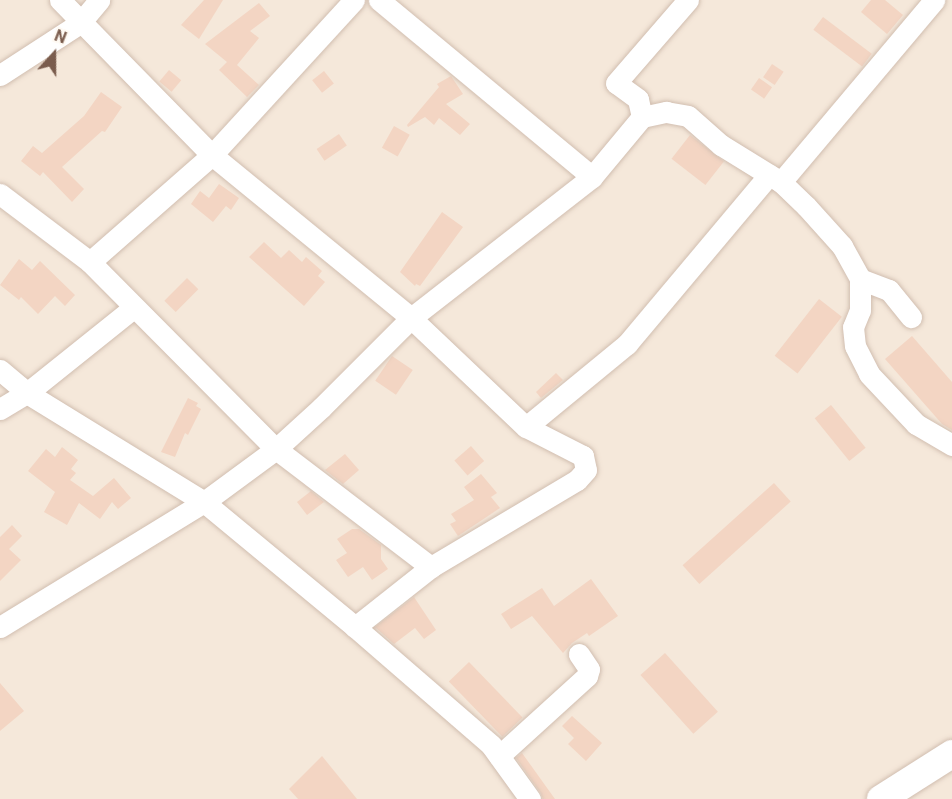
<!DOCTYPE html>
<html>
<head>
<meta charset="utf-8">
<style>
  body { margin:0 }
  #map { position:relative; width:952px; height:799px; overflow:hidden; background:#fdf6ec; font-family:Roboto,sans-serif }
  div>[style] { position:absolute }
  .residential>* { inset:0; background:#f5e8da; transform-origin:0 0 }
  .building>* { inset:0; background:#f3d5c3; transform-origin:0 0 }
  .roads { filter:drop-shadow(0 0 2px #d1beb0) drop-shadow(0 0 2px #d1beb0) }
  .minor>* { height:21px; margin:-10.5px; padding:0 10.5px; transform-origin:10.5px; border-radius:10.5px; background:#fff }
  .secondary>* { height:28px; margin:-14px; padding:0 14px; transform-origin:14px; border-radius:14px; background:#fff }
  span { translate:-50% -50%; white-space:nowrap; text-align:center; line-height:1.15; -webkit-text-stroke:5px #fffaf3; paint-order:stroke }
  .north { position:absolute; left:24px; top:24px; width:60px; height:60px; -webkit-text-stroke:4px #fffaf3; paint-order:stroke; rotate:21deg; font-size:16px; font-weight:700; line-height:24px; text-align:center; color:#7a5c4d }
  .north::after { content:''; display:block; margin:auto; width:21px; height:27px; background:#7a5c4d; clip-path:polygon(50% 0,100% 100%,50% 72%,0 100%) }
</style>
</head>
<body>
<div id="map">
  <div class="residential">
    <i style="left:0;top:0;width:952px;height:799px"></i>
  </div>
  <div class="building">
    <i style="clip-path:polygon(204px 0,223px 0,199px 39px,181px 25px)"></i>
    <i style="clip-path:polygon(871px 0,885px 0,903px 15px,887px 34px,861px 12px)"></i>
    <i style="clip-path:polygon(259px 3px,270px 16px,250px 31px,259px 38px,237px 65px,259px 85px,247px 97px,219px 70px,227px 62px,205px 44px)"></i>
    <i style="left:823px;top:17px;width:61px;height:16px;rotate:37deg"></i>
    <i style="left:772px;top:64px;width:14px;height:16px;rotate:34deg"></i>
    <i style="left:169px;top:70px;width:16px;height:15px;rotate:40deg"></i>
    <i style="left:324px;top:71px;width:16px;height:15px;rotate:52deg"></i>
    <i style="clip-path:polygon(451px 76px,463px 94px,446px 104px,470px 124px,460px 135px,439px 118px,434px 125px,425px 117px,408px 127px,407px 125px,439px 87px,437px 84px)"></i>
    <i style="left:759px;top:78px;width:16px;height:14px;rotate:35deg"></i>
    <i style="clip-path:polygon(101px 92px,122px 107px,105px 132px,102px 131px,62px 167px,84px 189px,72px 202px,43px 172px,40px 176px,21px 161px,33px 146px,42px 153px,84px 116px)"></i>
    <i style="left:394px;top:126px;width:18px;height:25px;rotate:29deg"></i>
    <i style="left:339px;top:134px;width:14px;height:27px;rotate:56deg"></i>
    <i style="left:690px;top:135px;width:43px;height:30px;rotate:38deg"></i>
    <i style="clip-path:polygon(219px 184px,239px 198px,231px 210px,226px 206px,213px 222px,191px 204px,200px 191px,209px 198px)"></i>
    <i style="clip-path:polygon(442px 212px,463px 227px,420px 286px,416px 284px,415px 286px,400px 272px)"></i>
    <i style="clip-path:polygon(264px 242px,281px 258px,289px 250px,302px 262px,306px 257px,322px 271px,318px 276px,325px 282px,304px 306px,249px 257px)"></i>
    <i style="clip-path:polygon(19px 259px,32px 270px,40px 261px,75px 295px,65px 306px,55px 296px,38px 314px,21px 297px,19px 300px,0 285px)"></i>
    <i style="left:187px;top:278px;width:16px;height:32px;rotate:45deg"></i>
    <i style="left:819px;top:299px;width:29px;height:72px;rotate:38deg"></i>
    <i style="clip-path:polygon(912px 336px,952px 382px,952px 430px,942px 424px,885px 359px)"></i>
    <i style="left:392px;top:356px;width:25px;height:30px;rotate:34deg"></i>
    <i style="clip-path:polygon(556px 373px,563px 380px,541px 398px,536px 392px)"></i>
    <i style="clip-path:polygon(188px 398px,198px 403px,196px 406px,201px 409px,188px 435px,185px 433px,175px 457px,161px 452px)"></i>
    <i style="left:831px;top:405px;width:55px;height:21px;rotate:51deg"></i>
    <i style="left:471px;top:446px;width:20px;height:22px;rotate:49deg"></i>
    <i style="clip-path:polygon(62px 447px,78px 460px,71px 469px,76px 473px,70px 480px,93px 496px,114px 478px,131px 498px,118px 509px,112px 502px,100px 519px,79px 503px,67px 525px,44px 512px,55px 492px,28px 471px,46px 449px,55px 457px)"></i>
    <i style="clip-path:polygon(345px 454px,359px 470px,343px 484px,325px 470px)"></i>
    <i style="clip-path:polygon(481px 474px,497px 493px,491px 497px,500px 508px,458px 536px,450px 524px,456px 521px,451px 514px,474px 500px,464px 487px)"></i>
    <i style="left:774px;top:483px;width:25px;height:123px;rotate:48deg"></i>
    <i style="clip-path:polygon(311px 491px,324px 502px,307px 515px,297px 502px)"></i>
    <i style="clip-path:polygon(12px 525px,22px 536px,9px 549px,21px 560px,0 581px,0 537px)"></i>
    <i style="clip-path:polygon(352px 529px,359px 529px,381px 545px,381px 559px,388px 569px,372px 580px,363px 567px,348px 577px,336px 560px,347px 553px,337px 539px)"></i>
    <i style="clip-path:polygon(591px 579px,618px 616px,589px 636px,587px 633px,572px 643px,563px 653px,532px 616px,511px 629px,501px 614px,542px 588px,554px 606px)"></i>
    <i style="clip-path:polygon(414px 597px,436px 630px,424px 639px,415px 628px,394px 644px,375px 627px)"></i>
    <i style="left:665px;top:653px;width:79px;height:33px;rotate:48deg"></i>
    <i style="left:469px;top:662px;width:77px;height:28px;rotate:46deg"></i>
    <i style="clip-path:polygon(0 683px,24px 711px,0 731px)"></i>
    <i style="clip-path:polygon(572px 716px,602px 743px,586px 761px,568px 744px,574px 738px,562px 726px)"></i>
    <i style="clip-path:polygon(522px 753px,555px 799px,543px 799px,540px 792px,516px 758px)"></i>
    <i style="clip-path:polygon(322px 756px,357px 799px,298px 799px,289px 789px)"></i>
  </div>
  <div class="roads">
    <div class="minor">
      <i style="left:60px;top:0;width:217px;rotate:45.6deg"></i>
      <i style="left:212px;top:155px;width:257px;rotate:39.3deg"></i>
      <i style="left:411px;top:318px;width:158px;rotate:43.5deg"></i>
      <i style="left:526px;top:427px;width:64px;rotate:27deg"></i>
      <i style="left:583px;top:456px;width:14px;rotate:78deg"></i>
      <i style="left:586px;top:470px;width:13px;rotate:132deg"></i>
      <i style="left:577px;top:480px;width:170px;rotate:149.2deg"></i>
      <i style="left:431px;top:567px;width:97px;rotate:141.7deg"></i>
      <i style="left:379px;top:0;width:277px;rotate:39.7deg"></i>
      <i style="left:0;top:75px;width:95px;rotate:-33deg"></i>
      <i style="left:80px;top:23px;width:30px;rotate:-50deg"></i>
      <i style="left:642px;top:117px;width:25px;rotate:-12deg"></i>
      <i style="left:666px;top:112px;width:22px;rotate:10deg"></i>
      <i style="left:688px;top:116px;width:44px;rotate:41.3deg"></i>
      <i style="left:721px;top:145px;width:70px;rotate:31.7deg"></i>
      <i style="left:781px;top:182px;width:35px;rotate:44deg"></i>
      <i style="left:806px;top:206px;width:54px;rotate:48deg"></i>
      <i style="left:842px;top:246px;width:38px;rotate:61deg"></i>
      <i style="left:860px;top:279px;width:31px;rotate:90deg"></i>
      <i style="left:860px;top:310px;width:18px;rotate:112deg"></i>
      <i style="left:853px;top:327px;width:19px;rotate:84deg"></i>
      <i style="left:855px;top:346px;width:31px;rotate:63deg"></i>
      <i style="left:869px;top:374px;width:69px;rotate:46.8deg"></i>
      <i style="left:916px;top:424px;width:42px;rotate:30.3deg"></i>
      <i style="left:781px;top:182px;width:238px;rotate:-49.9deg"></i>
      <i style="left:0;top:194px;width:113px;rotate:37.1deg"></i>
      <i style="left:90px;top:262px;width:264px;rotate:45.2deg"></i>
      <i style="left:276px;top:449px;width:195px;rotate:37.3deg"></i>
      <i style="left:90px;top:262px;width:162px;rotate:-41.3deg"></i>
      <i style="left:212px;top:155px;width:210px;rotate:-47.5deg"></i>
      <i style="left:860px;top:279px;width:31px;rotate:21deg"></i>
      <i style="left:889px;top:290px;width:35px;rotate:51deg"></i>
      <i style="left:0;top:370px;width:35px;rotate:40deg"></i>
      <i style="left:27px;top:393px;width:208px;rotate:31.6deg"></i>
      <i style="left:204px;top:502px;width:196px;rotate:39.6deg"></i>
      <i style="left:355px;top:627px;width:180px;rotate:40.9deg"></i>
      <i style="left:491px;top:745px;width:67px;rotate:54.2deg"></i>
      <i style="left:0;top:409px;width:31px;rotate:-31deg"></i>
      <i style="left:27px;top:393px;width:136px;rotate:-38.7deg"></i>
      <i style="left:526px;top:427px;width:131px;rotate:-39.4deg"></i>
      <i style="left:627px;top:344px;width:221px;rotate:-50deg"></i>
      <i style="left:0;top:627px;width:239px;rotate:-31.5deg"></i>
      <i style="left:204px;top:502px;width:89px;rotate:-36.4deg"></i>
      <i style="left:276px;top:449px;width:62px;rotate:-42.4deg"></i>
      <i style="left:322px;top:407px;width:126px;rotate:-45deg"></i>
      <i style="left:411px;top:318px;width:229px;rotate:-37.9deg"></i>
      <i style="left:592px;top:177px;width:78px;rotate:-50.2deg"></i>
      <i style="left:642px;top:117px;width:18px;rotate:-103deg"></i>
      <i style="left:638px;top:99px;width:27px;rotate:-144deg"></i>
      <i style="left:616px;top:83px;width:110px;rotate:-49.1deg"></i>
      <i style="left:499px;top:756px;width:119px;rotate:-42.3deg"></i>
      <i style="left:587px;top:676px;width:7px;rotate:-74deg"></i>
      <i style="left:589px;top:669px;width:18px;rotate:-124deg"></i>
    </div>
    <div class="secondary">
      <i style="left:881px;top:799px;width:84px;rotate:-32.4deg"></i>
    </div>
  </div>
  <div class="north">N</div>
</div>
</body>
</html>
